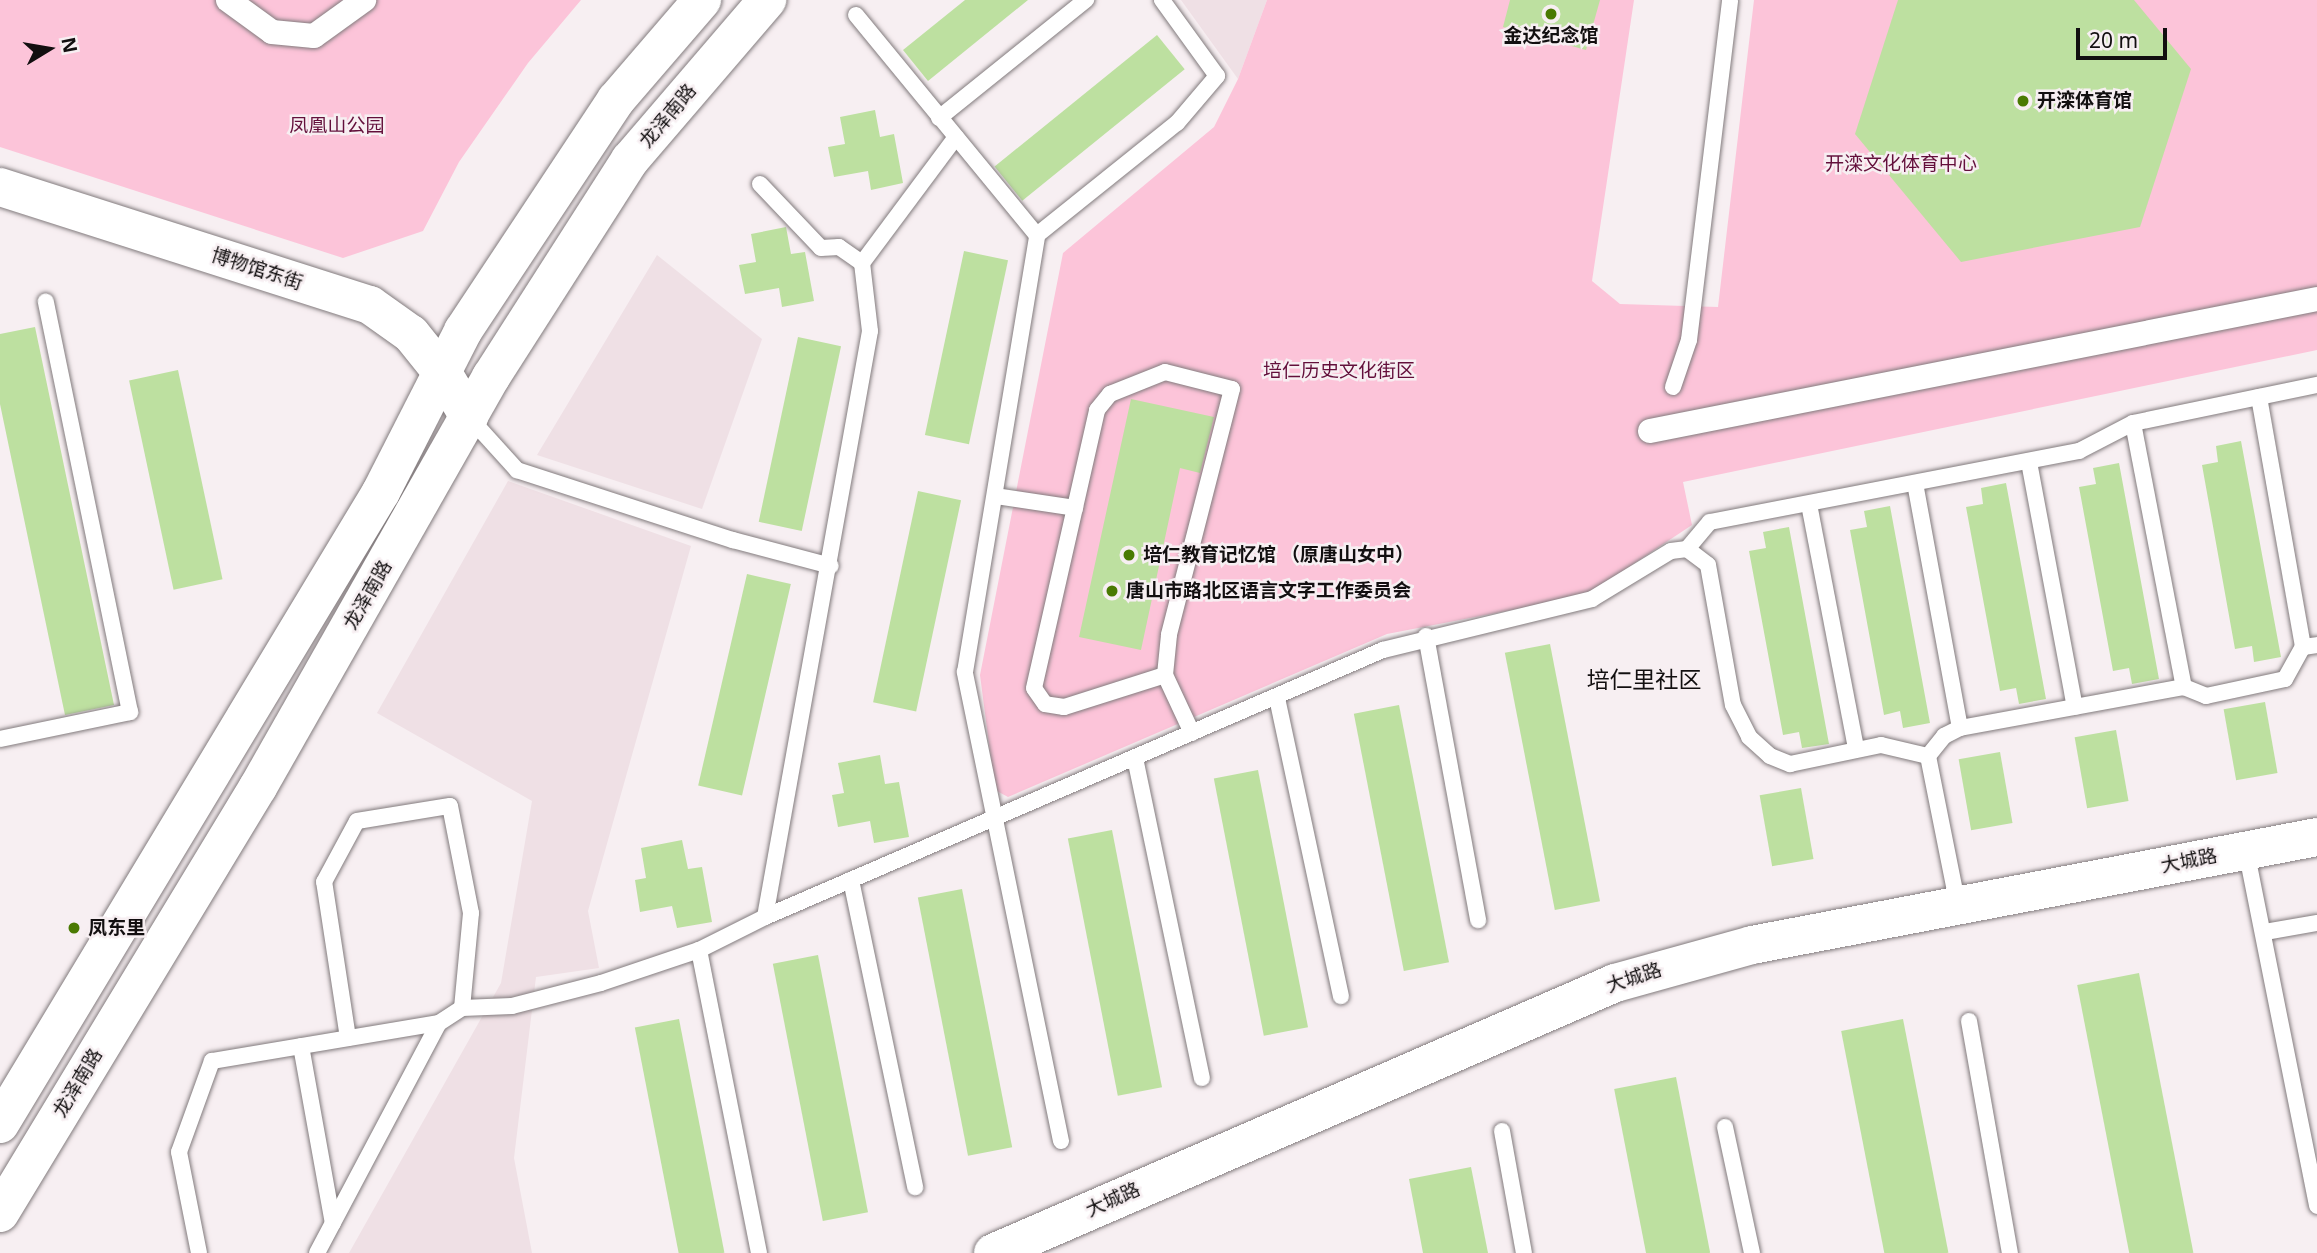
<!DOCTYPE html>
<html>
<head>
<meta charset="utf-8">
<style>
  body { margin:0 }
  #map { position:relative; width:2317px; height:1253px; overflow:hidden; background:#f7eff2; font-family:"Noto Sans","Noto Sans SC",sans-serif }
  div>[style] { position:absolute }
  .built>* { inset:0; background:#efe0e5 }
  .green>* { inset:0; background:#fcc4d9 }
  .building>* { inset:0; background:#bde0a0; transform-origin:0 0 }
  .roads { filter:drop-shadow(0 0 2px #827b7d) drop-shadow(0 0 2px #827b7d) }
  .service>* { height:16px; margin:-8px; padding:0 8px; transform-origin:8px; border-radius:8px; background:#fff }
  .pedestrian>* { height:24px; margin:-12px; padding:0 12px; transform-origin:12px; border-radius:12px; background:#fff }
  .tertiary>* { height:38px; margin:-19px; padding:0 19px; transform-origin:19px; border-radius:19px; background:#fff }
  .primary>* { height:38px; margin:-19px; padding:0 19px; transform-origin:19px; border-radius:19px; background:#fff }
  .dots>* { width:19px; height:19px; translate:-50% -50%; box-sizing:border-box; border:4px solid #f7eff2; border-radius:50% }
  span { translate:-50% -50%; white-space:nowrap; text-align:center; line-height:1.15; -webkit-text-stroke:5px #f7eff2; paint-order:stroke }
  .poi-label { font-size:19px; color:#120f10; font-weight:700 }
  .left { translate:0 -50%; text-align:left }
  .street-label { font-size:19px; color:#120f10 }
  .park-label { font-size:19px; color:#630f3b }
  .quarter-label { font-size:23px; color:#120f10 }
  .north { position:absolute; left:14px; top:14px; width:70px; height:70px; -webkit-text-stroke:5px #f7eff2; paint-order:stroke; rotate:79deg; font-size:19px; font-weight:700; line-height:28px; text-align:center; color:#120f10 }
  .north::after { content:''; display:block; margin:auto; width:24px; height:32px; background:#120f10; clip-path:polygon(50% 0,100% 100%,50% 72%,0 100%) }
  .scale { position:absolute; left:2076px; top:28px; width:91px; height:32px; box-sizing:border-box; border:4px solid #120f10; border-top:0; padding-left:9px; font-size:21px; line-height:24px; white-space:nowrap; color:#120f10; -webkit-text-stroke:5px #f7eff2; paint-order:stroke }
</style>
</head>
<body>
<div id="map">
  <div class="built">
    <i style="clip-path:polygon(1181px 0,1267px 0,1238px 79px)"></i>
    <i style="clip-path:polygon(657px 255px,762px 339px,702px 509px,537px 455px)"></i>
    <i style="clip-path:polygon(508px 481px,691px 546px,588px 911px,599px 968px,536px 977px,514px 1158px,532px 1253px,349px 1253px,501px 983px,532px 801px,377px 713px)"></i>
  </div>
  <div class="green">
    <i style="clip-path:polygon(0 0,581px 0,528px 63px,459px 162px,423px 231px,343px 258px,0 147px)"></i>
    <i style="clip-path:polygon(1267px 0,1634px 0,1592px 281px,1620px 304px,1718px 307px,1754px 0,2317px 0,2317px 350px,1683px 482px,1692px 525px,1585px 596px,1387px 634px,1008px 797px,995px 790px,980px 675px,1063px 253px,1214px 127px,1238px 79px)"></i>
  </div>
  <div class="building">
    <i style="clip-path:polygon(965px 0,1028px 0,928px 81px,903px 50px)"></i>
    <i style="clip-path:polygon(1510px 0,1600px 0,1586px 50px,1503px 27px)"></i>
    <i style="clip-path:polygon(1898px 0,2134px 0,2191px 69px,2140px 227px,1961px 262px,1855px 134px)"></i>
    <i style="left:1157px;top:35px;width:44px;height:209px;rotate:51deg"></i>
    <i style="clip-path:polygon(875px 110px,880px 137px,894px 134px,903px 183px,871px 190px,868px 171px,834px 177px,828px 147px,845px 144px,840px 117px)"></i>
    <i style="clip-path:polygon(786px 227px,791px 254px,805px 252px,814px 301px,782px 307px,779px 288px,745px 294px,739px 265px,756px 262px,751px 234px)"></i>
    <i style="left:964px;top:251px;width:45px;height:188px;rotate:12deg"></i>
    <i style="clip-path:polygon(35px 327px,114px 705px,65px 715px,0 404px,0 334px)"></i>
    <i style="left:798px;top:337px;width:44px;height:189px;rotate:12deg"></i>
    <i style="left:178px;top:370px;width:214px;height:50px;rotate:78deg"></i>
    <i style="clip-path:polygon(1131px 399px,1214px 417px,1200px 473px,1180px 468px,1141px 650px,1079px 637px)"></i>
    <i style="clip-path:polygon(2241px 441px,2281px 657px,2254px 662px,2252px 646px,2235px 649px,2202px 465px,2218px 462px,2216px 446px)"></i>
    <i style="clip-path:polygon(2119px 463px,2159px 679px,2132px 684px,2129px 668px,2113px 671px,2079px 487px,2096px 484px,2093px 468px)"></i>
    <i style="clip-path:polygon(2006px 483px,2046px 699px,2019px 704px,2016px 688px,2000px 691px,1966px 507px,1983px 504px,1981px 488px)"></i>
    <i style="left:918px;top:491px;width:44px;height:216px;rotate:12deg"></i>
    <i style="clip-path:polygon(1890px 506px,1930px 723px,1903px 728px,1900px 711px,1884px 715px,1850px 530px,1867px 527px,1864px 511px)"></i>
    <i style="clip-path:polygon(1789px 527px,1829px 744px,1802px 748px,1799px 732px,1783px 735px,1749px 551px,1766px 548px,1763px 532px)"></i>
    <i style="left:747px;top:574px;width:45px;height:217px;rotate:13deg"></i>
    <i style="left:1550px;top:644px;width:262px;height:46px;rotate:79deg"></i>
    <i style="left:2265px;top:702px;width:72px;height:42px;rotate:80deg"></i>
    <i style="left:1399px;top:705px;width:262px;height:46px;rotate:79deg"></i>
    <i style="left:2116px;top:730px;width:72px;height:42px;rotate:80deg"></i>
    <i style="left:2000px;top:752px;width:72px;height:42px;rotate:80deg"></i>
    <i style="clip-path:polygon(880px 755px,885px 784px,899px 782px,909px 837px,874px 843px,870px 821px,838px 827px,832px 795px,844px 793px,838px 763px)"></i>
    <i style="left:1258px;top:770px;width:262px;height:45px;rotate:79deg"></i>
    <i style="left:1801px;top:788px;width:72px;height:42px;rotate:80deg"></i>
    <i style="left:1112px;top:830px;width:262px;height:45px;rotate:79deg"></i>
    <i style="clip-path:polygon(682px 840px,688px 869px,702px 867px,712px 922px,677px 928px,672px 906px,640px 912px,635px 880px,646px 878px,641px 848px)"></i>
    <i style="left:962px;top:889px;width:263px;height:45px;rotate:79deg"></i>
    <i style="left:818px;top:955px;width:262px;height:46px;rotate:79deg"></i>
    <i style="left:2139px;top:973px;width:285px;height:63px;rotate:79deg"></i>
    <i style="left:679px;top:1019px;width:238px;height:45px;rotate:79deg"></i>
    <i style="left:1903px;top:1019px;width:238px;height:63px;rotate:79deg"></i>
    <i style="left:1676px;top:1077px;width:179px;height:63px;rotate:79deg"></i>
    <i style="clip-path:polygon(1471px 1167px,1488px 1253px,1423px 1253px,1409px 1179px)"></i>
  </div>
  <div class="roads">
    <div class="service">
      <i style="left:856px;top:15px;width:285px;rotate:50.6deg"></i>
      <i style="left:939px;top:118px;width:189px;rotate:-38.8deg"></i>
      <i style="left:760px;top:184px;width:88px;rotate:46.4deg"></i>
      <i style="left:821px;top:248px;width:18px;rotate:-3deg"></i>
      <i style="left:839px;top:247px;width:28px;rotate:35deg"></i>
      <i style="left:1673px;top:387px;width:50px;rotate:-71.2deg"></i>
      <i style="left:1689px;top:340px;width:342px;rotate:-83.1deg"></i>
      <i style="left:2259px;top:397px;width:254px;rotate:80deg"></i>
      <i style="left:469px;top:417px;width:72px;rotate:47.8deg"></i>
      <i style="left:517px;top:470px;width:227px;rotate:18deg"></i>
      <i style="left:733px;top:540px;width:101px;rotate:14.9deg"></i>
      <i style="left:2133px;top:423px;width:269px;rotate:79.1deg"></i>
      <i style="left:2029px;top:462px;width:249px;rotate:79.4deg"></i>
      <i style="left:1915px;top:483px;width:249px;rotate:79.6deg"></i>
      <i style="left:996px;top:496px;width:80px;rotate:8.6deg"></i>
      <i style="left:1809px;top:504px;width:249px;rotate:79.1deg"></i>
      <i style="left:1687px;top:549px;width:35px;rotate:-50deg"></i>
      <i style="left:1710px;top:522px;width:376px;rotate:-10.9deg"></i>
      <i style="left:2079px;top:451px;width:61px;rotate:-27.4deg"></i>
      <i style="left:2133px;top:423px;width:188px;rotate:-11.7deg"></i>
      <i style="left:1426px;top:636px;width:289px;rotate:79.6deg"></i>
      <i style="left:1165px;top:675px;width:106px;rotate:162.4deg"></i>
      <i style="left:1064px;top:707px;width:19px;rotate:-171deg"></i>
      <i style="left:1045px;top:704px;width:19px;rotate:-125deg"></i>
      <i style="left:1034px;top:688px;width:285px;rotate:-77.2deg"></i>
      <i style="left:1097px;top:410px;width:21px;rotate:-51deg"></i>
      <i style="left:1110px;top:394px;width:59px;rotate:-21.8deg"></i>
      <i style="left:1165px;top:372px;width:69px;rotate:14.2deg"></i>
      <i style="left:1232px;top:389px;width:254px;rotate:104.4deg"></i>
      <i style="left:1169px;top:635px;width:40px;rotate:95.7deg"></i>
      <i style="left:1165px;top:675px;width:64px;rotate:65deg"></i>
      <i style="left:1277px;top:698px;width:305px;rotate:77.9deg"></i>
      <i style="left:0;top:739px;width:133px;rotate:-11.7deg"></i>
      <i style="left:130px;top:712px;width:419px;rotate:-101.6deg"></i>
      <i style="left:1928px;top:756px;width:153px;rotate:78.7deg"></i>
      <i style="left:1135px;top:758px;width:327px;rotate:78.2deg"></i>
      <i style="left:2246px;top:850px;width:363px;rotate:78.7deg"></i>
      <i style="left:851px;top:880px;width:314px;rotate:78.2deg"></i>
      <i style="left:765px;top:917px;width:595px;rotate:-79.84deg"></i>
      <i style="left:870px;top:331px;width:68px;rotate:-96.7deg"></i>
      <i style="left:862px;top:263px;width:157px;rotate:-53.3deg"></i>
      <i style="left:2265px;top:932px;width:53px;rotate:-9.8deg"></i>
      <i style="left:699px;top:950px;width:309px;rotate:78.8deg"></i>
      <i style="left:1969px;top:1021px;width:236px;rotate:80deg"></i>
      <i style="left:348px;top:1038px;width:158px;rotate:-98.7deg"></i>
      <i style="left:324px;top:882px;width:69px;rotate:-61.6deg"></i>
      <i style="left:357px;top:821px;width:94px;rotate:-9.2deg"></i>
      <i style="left:450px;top:806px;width:109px;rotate:78.9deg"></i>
      <i style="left:471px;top:913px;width:95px;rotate:95.4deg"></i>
      <i style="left:301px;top:1046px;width:180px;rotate:79.8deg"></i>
      <i style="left:1725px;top:1127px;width:129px;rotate:77.9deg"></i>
      <i style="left:1502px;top:1131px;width:124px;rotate:79.8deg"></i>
      <i style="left:1061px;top:1141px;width:479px;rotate:-101.6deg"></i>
      <i style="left:965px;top:672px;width:443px;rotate:-80.6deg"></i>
      <i style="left:1037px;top:235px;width:179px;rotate:-38.7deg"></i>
      <i style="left:1177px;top:123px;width:62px;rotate:-49.6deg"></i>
      <i style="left:1217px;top:76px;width:94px;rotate:-125.9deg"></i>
      <i style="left:199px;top:1253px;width:103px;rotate:-101.2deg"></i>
      <i style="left:179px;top:1152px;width:97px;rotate:-70.1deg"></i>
      <i style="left:212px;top:1061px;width:230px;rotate:-9.5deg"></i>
      <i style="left:317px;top:1253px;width:260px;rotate:-62.1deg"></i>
      <i style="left:439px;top:1023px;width:27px;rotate:-33deg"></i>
      <i style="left:462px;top:1008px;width:50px;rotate:-2.3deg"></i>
      <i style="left:512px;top:1006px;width:92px;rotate:-14.5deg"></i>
      <i style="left:601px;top:983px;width:103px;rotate:-18.6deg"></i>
      <i style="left:699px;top:950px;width:74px;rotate:-26.6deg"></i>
      <i style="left:765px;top:917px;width:673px;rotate:-23.37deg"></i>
      <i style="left:1383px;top:650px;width:215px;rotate:-13.7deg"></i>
      <i style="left:1592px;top:599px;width:92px;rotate:-31.3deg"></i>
      <i style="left:1671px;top:551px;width:16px;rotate:-7deg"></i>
      <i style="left:1687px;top:549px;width:26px;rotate:37deg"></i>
      <i style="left:1708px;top:565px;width:142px;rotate:79.9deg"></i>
      <i style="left:1733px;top:705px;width:36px;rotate:63deg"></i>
      <i style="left:1749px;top:737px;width:28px;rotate:42deg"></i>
      <i style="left:1770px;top:756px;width:22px;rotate:22deg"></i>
      <i style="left:1790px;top:764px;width:93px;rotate:-11.8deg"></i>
      <i style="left:1881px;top:745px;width:48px;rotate:13.2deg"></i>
      <i style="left:1928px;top:756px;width:26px;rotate:-51deg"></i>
      <i style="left:1944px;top:736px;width:18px;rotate:-27deg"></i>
      <i style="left:1960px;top:728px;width:228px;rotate:-10.4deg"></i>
      <i style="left:2184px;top:687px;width:24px;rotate:22deg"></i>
      <i style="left:2206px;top:696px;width:81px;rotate:-12.1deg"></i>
      <i style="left:2285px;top:679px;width:37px;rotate:-61deg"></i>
      <i style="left:2303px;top:647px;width:14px;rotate:-8deg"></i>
    </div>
    <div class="pedestrian">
      <i style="left:228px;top:0;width:54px;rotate:36deg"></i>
      <i style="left:272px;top:32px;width:42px;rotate:5.4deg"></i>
      <i style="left:314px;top:36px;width:62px;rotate:-35.8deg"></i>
      <i style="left:1650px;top:431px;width:680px;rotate:-11.19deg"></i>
    </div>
    <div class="tertiary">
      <i style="left:0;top:187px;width:388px;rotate:17.7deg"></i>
      <i style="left:370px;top:305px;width:50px;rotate:35.3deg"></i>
      <i style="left:411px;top:334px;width:53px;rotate:51.2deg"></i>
      <i style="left:444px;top:375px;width:49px;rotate:59.2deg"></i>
      <i style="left:993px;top:1253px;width:678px;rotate:-23.46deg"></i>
      <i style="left:1615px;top:983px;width:142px;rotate:-15.5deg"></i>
      <i style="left:1752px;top:945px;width:575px;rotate:-10.82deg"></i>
    </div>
    <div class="primary">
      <i style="left:0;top:1124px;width:738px;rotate:-58.92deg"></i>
      <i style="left:381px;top:492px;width:181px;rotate:-63deg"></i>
      <i style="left:463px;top:331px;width:277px;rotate:-56.5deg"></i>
      <i style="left:616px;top:100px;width:132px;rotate:-49.3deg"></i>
      <i style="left:0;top:1213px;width:498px;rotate:-58.8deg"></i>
      <i style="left:258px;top:787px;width:472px;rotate:-60.4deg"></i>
      <i style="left:491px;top:377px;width:258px;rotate:-57.4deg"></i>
      <i style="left:630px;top:160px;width:211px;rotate:-49.4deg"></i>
    </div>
  </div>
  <div class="dots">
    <i style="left:1551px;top:14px;background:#4a7a02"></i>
    <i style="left:2023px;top:101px;background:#4a7a02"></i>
    <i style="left:1129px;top:555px;background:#4a7a02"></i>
    <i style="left:1112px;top:591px;background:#4a7a02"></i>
    <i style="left:74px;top:928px;background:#4a7a02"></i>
  </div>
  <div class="poi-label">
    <span style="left:1551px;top:36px">金达纪念馆</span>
    <span class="left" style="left:2037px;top:101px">开滦体育馆</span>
    <span class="left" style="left:1143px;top:555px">培仁教育记忆馆 （原唐山女中）</span>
    <span class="left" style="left:1126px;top:591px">唐山市路北区语言文字工作委员会</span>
    <span class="left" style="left:88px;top:928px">凤东里</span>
  </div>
  <div class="street-label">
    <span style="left:668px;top:116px;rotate:-50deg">龙泽南路</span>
    <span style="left:257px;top:269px;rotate:18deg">博物馆东街</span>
    <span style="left:368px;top:595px;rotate:-60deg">龙泽南路</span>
    <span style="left:2189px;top:861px;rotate:-11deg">大城路</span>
    <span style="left:1634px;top:978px;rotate:-18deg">大城路</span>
    <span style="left:78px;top:1083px;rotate:-59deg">龙泽南路</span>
    <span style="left:1113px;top:1200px;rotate:-24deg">大城路</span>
  </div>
  <div class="park-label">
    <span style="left:337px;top:126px">凤凰山公园</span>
    <span style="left:1901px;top:164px">开滦文化体育中心</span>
    <span style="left:1339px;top:371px">培仁历史文化街区</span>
  </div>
  <div class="quarter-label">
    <span style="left:1644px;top:679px">培仁里社区</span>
  </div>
  <div class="north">N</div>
  <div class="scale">20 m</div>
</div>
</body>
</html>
